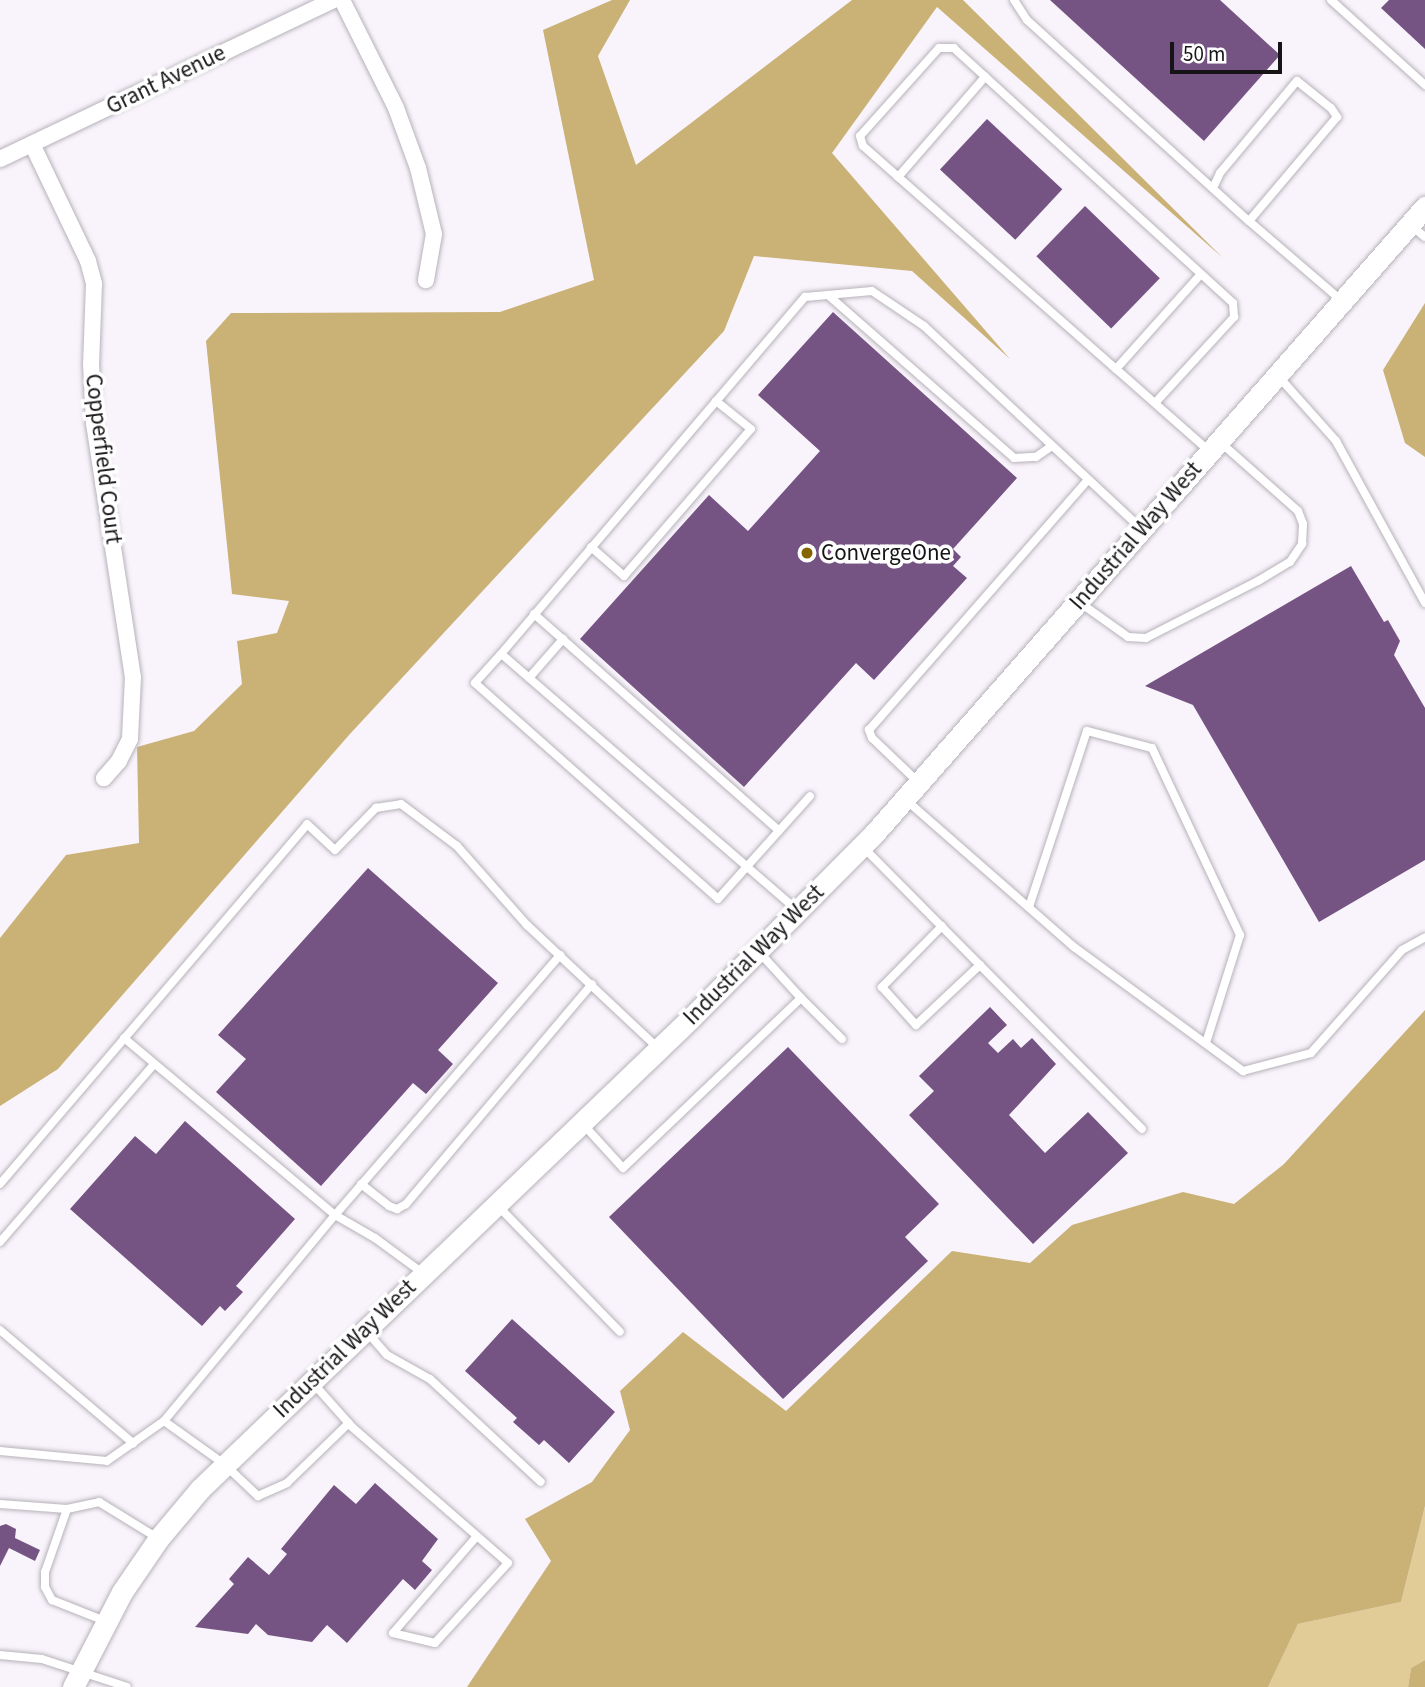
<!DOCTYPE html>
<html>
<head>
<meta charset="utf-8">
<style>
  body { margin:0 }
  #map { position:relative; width:1425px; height:1687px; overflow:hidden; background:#f9f4fc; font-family:"Source Sans 3",sans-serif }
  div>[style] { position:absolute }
  .green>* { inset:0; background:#e1cb96 }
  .forest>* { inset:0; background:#cab175 }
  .building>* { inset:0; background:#755483; transform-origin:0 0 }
  .roads { filter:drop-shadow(0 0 2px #b7b2b9) drop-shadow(0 0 2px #b7b2b9) }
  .service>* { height:8px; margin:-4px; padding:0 4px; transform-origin:4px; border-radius:4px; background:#fff }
  .minor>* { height:16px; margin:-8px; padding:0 8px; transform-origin:8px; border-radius:8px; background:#fff }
  .tertiary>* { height:21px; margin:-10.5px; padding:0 10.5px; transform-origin:10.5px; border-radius:10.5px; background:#fff }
  .dots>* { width:19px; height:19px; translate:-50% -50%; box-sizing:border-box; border:4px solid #fff; border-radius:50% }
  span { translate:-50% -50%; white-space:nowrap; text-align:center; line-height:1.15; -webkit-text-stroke:7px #fff; paint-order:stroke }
  .street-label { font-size:23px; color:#161417 }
  .poi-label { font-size:23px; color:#161417 }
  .left { translate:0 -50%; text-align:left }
  .scale { position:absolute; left:1170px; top:42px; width:112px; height:32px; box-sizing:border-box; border:4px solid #161417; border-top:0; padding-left:9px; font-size:21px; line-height:24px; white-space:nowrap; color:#161417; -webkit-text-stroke:5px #fff; paint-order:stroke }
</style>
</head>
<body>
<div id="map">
  <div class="green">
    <i style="clip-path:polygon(1425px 1506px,1425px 1660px,1411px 1668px,1408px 1687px,1268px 1687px,1298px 1624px,1401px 1602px)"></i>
  </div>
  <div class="forest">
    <i style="clip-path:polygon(612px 0,630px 0,598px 56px,636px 165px,852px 0,963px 0,1223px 258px,937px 7px,832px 153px,1010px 359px,912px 271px,754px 256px,724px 331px,349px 735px,58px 1069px,0 1106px,0 938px,66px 855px,139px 843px,137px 747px,194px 731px,242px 684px,237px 641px,277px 633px,289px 601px,232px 594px,206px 341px,231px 313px,500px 312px,594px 280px,543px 30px)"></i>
    <i style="clip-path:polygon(1425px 303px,1425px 457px,1405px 443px,1383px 370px)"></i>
    <i style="clip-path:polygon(1425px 1010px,1425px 1506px,1401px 1602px,1298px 1624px,1268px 1687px,467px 1687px,551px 1561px,525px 1519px,592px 1482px,630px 1430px,620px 1391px,683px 1332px,786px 1411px,952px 1251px,1030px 1263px,1072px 1225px,1183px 1192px,1234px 1204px,1284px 1164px)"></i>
    <i style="clip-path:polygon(1425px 1660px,1425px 1687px,1408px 1687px,1411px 1668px)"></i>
  </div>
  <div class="building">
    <i style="clip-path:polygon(1050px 0,1220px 0,1280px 55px,1204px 141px)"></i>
    <i style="clip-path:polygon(1389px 0,1425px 0,1425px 49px,1381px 8px)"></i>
    <i style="left:987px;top:119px;width:103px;height:69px;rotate:43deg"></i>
    <i style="left:1085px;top:206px;width:104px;height:70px;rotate:44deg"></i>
    <i style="clip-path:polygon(833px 312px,1017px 478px,953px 549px,961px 557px,953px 566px,967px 578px,874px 680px,856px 663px,744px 787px,580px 639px,709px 495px,748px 531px,820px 451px,758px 395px)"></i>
    <i style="clip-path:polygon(1351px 566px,1384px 622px,1388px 620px,1400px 641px,1394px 655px,1425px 708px,1425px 860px,1319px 922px,1193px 705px,1145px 686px)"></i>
    <i style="clip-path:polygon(368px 868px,498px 983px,438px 1050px,453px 1064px,426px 1094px,413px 1083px,321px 1186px,216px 1092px,246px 1059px,218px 1035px)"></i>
    <i style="clip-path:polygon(990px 1007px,1007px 1025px,988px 1043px,998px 1053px,1013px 1039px,1021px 1048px,1032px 1038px,1056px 1064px,1009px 1115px,1045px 1153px,1088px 1112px,1128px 1153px,1033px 1244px,909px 1115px,934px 1091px,919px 1076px)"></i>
    <i style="clip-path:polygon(788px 1047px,939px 1204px,905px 1237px,928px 1261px,783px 1399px,609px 1217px)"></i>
    <i style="clip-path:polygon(185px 1121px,295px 1219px,236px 1286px,243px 1292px,225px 1311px,220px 1306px,202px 1326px,70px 1209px,135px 1136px,156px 1154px)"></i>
    <i style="clip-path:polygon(512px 1319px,615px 1412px,569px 1463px,544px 1440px,539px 1445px,513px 1422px,517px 1418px,465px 1371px)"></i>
    <i style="clip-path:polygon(375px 1483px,438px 1539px,422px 1561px,432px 1570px,415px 1590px,403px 1579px,347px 1643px,327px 1625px,312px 1642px,268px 1635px,256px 1624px,248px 1634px,195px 1627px,234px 1584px,229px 1579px,248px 1557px,269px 1575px,287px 1554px,281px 1549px,334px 1485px,356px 1504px)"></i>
    <i style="clip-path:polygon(6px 1524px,16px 1529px,15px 1538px,40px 1550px,35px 1561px,9px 1548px,0 1566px,0 1526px)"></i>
  </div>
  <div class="roads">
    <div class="service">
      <i style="left:1014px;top:0;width:24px;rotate:57deg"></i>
      <i style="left:1027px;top:20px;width:299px;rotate:42.2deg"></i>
      <i style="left:1249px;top:221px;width:123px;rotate:40.7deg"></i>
      <i style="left:1331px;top:0;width:127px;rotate:42.1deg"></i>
      <i style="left:898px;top:177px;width:133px;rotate:-49deg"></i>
      <i style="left:1213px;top:188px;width:17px;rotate:-65deg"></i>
      <i style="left:1220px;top:173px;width:120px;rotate:-50.1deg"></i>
      <i style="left:1297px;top:81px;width:43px;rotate:38.5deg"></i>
      <i style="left:1331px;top:108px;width:11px;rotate:56deg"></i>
      <i style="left:1337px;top:117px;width:136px;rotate:130.2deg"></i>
      <i style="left:1411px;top:225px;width:18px;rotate:41deg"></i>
      <i style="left:828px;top:295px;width:247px;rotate:41.2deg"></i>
      <i style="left:1014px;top:458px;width:22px;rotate:-3deg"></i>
      <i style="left:1036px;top:457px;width:19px;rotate:-35deg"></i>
      <i style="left:1116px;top:369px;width:127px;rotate:-48.2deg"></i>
      <i style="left:1279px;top:377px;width:86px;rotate:48.3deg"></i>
      <i style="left:1336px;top:441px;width:185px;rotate:61.2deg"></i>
      <i style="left:1155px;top:403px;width:117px;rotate:-47.4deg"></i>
      <i style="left:1234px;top:317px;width:14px;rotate:-94deg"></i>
      <i style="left:1233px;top:303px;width:378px;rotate:-137.6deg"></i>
      <i style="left:954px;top:48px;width:15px;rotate:180deg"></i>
      <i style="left:939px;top:48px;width:118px;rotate:131.9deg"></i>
      <i style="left:860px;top:136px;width:10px;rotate:73deg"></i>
      <i style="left:863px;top:146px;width:337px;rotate:41.4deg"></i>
      <i style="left:1116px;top:369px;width:125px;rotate:41.4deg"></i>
      <i style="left:591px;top:547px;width:44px;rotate:41.3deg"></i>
      <i style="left:624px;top:576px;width:194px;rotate:-49.2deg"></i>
      <i style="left:751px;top:429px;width:45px;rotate:-141.3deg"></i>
      <i style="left:1079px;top:602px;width:60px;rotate:35.5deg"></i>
      <i style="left:1128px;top:637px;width:18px;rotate:3deg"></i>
      <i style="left:1146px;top:638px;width:126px;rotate:-27deg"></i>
      <i style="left:1258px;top:581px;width:37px;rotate:-31deg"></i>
      <i style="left:1290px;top:562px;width:22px;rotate:-56deg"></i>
      <i style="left:1302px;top:544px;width:20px;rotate:-87deg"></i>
      <i style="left:1303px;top:524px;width:14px;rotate:-111deg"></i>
      <i style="left:1298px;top:511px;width:106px;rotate:-138.5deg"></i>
      <i style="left:534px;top:614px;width:327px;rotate:41.5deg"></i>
      <i style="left:501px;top:654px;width:39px;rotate:132deg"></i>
      <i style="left:475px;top:683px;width:325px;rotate:41.6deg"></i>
      <i style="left:718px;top:899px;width:138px;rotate:-48.2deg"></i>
      <i style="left:529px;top:678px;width:52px;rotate:-48.9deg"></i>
      <i style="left:917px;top:781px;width:62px;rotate:-136.3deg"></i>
      <i style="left:872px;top:738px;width:9px;rotate:-111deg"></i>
      <i style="left:869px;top:730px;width:332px;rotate:-48.8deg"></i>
      <i style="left:907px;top:801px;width:222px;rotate:41.2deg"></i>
      <i style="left:1074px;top:947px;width:210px;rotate:36.3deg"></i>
      <i style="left:1243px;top:1071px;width:70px;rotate:-14.8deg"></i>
      <i style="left:1311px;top:1053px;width:137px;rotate:-48.5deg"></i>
      <i style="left:1402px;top:950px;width:26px;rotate:-29deg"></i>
      <i style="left:862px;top:846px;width:398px;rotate:45.3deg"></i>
      <i style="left:1029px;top:907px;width:185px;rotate:-71.8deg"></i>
      <i style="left:1087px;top:731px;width:67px;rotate:14.7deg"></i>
      <i style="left:1152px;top:748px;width:207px;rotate:64.8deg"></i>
      <i style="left:1240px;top:935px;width:113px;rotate:107.5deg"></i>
      <i style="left:797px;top:910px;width:391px;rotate:-139.1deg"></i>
      <i style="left:501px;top:654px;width:469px;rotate:-49.6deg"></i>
      <i style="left:805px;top:297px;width:67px;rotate:-5.1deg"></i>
      <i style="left:872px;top:291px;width:63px;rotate:33.9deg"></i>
      <i style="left:924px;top:326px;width:298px;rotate:43deg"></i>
      <i style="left:942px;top:926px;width:86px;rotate:134.5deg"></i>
      <i style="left:882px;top:987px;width:51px;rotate:48.2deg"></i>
      <i style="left:916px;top:1025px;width:88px;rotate:-43.2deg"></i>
      <i style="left:801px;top:998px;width:58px;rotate:45deg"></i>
      <i style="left:124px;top:1038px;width:275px;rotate:40deg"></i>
      <i style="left:335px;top:1215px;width:46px;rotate:29.9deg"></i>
      <i style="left:375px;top:1238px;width:61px;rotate:36.3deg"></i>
      <i style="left:582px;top:1123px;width:61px;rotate:47.7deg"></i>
      <i style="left:623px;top:1168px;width:246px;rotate:-43.7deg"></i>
      <i style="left:801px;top:998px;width:62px;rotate:-132.4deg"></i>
      <i style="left:0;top:1184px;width:473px;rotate:-49.5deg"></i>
      <i style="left:307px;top:824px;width:38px;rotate:43deg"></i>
      <i style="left:335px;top:850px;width:59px;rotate:-45.7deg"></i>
      <i style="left:376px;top:808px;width:25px;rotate:-9deg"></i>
      <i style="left:401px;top:804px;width:70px;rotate:36.9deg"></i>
      <i style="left:457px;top:846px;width:106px;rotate:48.5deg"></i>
      <i style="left:527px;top:925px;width:178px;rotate:43.2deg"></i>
      <i style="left:361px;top:1184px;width:36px;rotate:38deg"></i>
      <i style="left:389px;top:1206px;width:9px;rotate:21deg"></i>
      <i style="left:397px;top:1209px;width:10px;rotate:-29deg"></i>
      <i style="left:406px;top:1204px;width:288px;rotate:-49.8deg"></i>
      <i style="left:498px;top:1206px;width:175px;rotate:45.9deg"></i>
      <i style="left:0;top:1242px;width:235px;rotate:-49.1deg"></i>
      <i style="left:0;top:1330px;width:175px;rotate:40.4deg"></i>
      <i style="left:367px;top:1332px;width:30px;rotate:49deg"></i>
      <i style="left:387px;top:1355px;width:49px;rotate:29.2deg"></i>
      <i style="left:430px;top:1379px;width:151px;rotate:42.9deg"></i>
      <i style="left:313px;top:1383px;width:59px;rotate:48.4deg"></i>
      <i style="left:352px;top:1427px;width:207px;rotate:41.1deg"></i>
      <i style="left:508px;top:1563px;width:108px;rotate:132.4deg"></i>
      <i style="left:435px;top:1643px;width:43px;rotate:-166.6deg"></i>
      <i style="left:393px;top:1633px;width:128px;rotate:-49.1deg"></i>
      <i style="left:164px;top:1421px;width:268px;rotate:-50.3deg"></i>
      <i style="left:335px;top:1215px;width:344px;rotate:-49.1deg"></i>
      <i style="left:0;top:1451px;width:107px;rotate:5.3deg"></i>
      <i style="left:107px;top:1461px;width:70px;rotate:-35.1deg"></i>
      <i style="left:164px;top:1421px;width:74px;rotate:35.6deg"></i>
      <i style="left:224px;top:1464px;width:47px;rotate:43.3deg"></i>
      <i style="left:258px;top:1496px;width:32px;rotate:-24deg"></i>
      <i style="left:287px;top:1483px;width:86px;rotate:-44.1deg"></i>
      <i style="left:0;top:1504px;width:67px;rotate:4.3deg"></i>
      <i style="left:67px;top:1509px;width:33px;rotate:-12deg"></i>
      <i style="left:99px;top:1502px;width:67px;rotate:31.6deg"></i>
      <i style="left:67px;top:1509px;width:67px;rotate:109.2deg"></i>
      <i style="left:45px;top:1572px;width:15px;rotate:90deg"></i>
      <i style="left:45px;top:1587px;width:15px;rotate:62deg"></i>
      <i style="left:52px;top:1600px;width:57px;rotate:21.6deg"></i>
      <i style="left:0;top:1655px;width:42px;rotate:5.4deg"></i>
      <i style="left:42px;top:1659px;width:89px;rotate:18.2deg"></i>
    </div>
    <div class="minor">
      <i style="left:342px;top:0;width:121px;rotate:63.4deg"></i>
      <i style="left:396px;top:108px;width:64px;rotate:69.9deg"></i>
      <i style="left:418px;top:168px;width:68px;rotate:76.4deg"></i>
      <i style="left:434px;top:234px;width:47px;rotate:99.9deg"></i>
      <i style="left:32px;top:144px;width:130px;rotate:64.4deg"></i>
      <i style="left:88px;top:261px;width:24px;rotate:75deg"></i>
      <i style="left:94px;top:284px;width:80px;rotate:92.1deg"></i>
      <i style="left:91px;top:364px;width:59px;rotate:87.1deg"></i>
      <i style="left:94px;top:423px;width:257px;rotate:81.3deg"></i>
      <i style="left:133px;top:677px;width:62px;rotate:92.8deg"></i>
      <i style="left:130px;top:739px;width:25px;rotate:117deg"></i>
      <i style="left:119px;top:761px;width:23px;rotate:131deg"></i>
      <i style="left:0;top:159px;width:369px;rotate:-25.5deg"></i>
    </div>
    <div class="tertiary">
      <i style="left:73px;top:1687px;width:107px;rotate:-62.7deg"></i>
      <i style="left:122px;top:1592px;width:65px;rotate:-55.6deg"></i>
      <i style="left:159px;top:1538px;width:64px;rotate:-50.1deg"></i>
      <i style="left:200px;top:1489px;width:679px;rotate:-43.81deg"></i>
      <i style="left:690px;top:1019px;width:258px;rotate:-45.2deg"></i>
      <i style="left:872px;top:836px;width:838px;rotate:-48.68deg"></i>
    </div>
  </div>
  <div class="dots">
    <i style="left:807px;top:553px;background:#846500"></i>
  </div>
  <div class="street-label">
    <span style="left:166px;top:80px;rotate:-26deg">Grant Avenue</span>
    <span style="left:103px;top:459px;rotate:83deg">Copperfield Court</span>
    <span style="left:1136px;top:536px;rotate:-49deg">Industrial Way West</span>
    <span style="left:754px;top:955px;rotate:-45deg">Industrial Way West</span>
    <span style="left:345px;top:1349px;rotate:-44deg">Industrial Way West</span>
  </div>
  <div class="poi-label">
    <span class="left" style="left:821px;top:553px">ConvergeOne</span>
  </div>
  <div class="scale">50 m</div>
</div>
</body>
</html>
